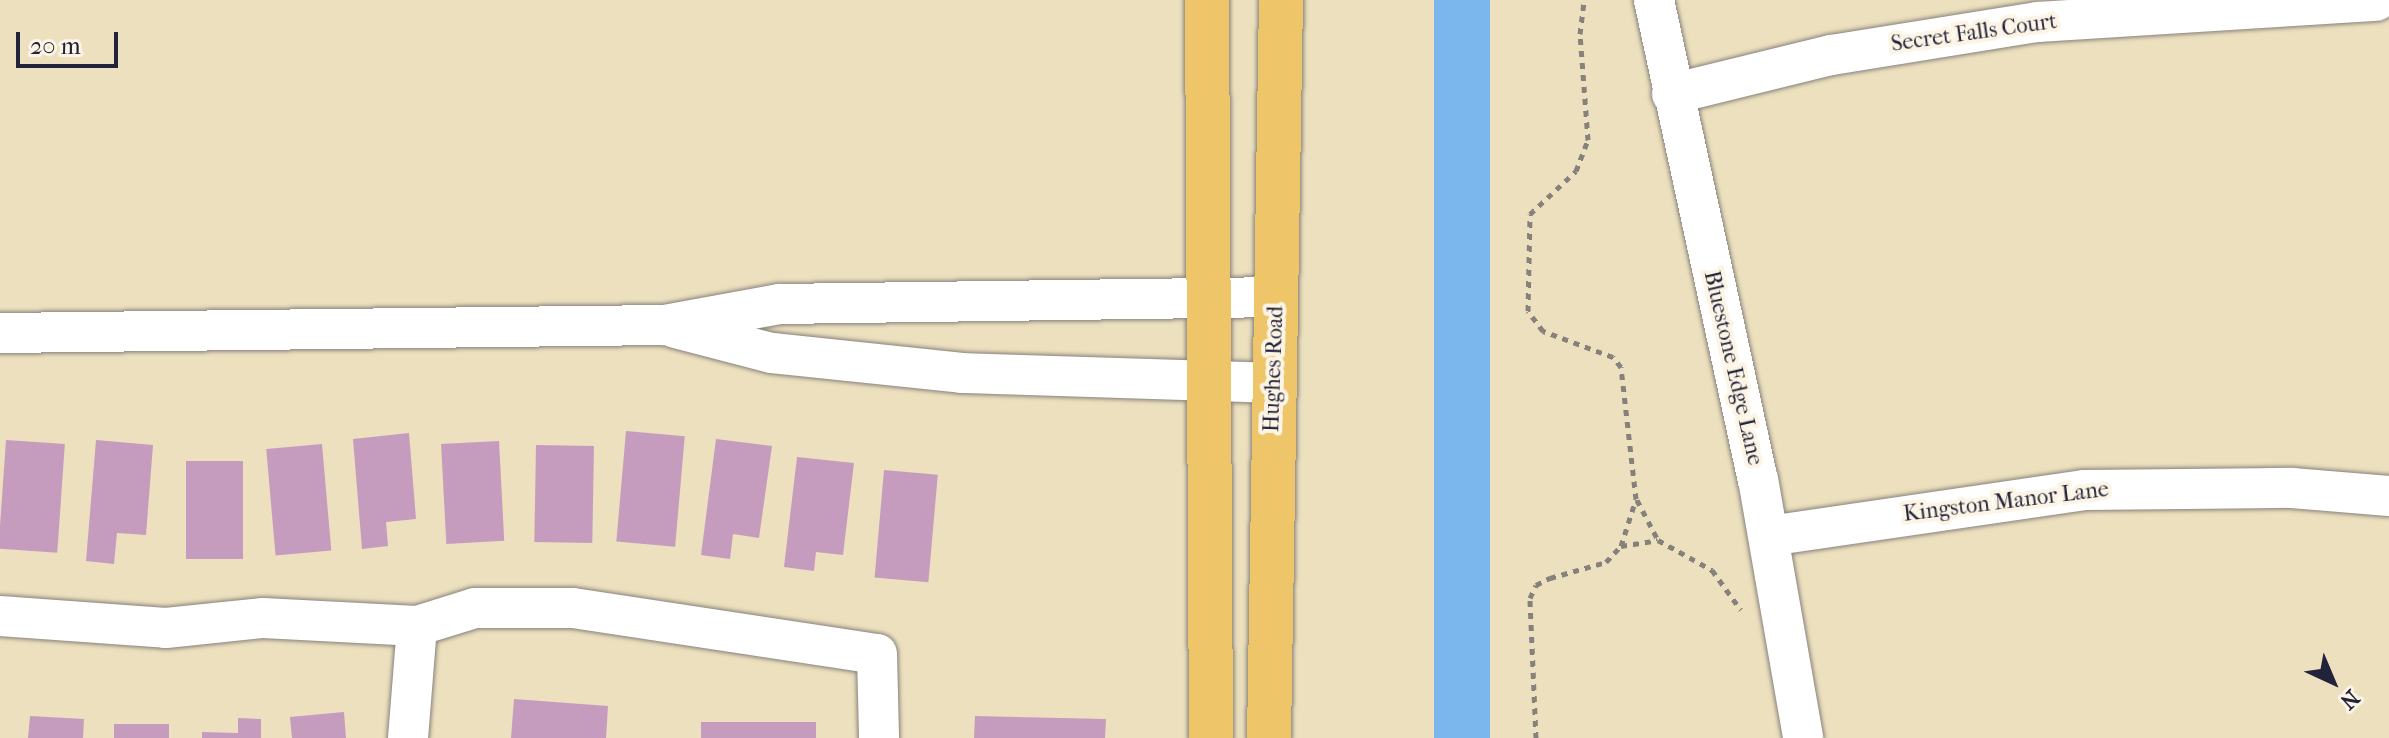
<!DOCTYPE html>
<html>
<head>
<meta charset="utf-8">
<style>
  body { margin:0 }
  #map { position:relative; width:2389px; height:738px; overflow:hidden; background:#ece0be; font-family:"IM FELL French Canon",serif }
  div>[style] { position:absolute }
  .water>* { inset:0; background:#7bb7ed; transform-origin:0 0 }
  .building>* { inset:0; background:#c69cbe; transform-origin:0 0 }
  .path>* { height:5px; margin-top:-2.5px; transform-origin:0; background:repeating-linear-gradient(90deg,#87817c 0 6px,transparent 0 12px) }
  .roads { filter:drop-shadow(0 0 2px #87817c) drop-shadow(0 0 2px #87817c) }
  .minor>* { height:40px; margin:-20px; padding:0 20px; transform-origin:20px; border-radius:20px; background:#fff }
  .major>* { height:44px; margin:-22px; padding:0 22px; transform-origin:22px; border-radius:22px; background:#eec569 }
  span { translate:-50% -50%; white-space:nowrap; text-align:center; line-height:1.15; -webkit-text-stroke:8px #fcf5e5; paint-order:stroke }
  .street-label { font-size:22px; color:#22223b }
  .north { position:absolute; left:2293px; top:642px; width:80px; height:80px; -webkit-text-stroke:6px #fcf5e5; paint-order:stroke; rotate:136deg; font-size:22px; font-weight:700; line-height:32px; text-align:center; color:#22223b }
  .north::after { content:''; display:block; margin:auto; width:28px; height:36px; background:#22223b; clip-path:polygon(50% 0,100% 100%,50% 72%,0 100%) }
  .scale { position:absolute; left:16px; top:32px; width:102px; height:36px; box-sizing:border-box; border:4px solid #22223b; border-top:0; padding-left:10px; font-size:24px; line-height:28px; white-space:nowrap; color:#22223b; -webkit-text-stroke:6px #fcf5e5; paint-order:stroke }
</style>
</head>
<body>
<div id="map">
  <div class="water">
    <i style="left:1434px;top:0;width:56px;height:738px"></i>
  </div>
  <div class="building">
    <i style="left:626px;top:431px;width:59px;height:111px;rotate:5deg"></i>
    <i style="clip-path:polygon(409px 433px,416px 519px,386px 522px,388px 546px,362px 549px,353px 439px)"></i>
    <i style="clip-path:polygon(716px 439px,772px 446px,759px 538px,733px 534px,730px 559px,701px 555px)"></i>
    <i style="left:6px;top:440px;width:59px;height:109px;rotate:4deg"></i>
    <i style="clip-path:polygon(96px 440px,153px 445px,146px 535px,117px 533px,114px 564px,86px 561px)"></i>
    <i style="left:499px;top:441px;width:100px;height:58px;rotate:87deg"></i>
    <i style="left:322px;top:444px;width:107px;height:56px;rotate:85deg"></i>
    <i style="left:536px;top:445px;width:58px;height:97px;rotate:1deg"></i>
    <i style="clip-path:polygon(797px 457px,854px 463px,843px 555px,816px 552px,814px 571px,784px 567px)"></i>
    <i style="left:186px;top:461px;width:57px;height:98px"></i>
    <i style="left:884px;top:470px;width:54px;height:108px;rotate:5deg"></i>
    <i style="clip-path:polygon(514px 699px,608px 706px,606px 738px,511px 738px)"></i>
    <i style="clip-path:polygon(344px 712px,346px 738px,292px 738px,290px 717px)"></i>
    <i style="clip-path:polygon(30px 716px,84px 719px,83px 738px,28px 738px)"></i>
    <i style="clip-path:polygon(975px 716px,1106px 719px,1105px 738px,974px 738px)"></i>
    <i style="clip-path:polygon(238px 718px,261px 719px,261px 738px,202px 738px,202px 732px,238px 733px)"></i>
    <i style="left:701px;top:722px;width:115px;height:16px"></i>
    <i style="left:114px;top:724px;width:55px;height:14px"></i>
  </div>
  <div class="path">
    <i style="left:1637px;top:500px;width:45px;rotate:62.3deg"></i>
    <i style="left:1658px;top:540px;width:62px;rotate:29.1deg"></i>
    <i style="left:1712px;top:570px;width:49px;rotate:54.1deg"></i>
    <i style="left:1621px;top:546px;width:37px;rotate:-9deg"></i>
    <i style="left:1536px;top:738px;width:140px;rotate:-92.5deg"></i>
    <i style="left:1530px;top:598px;width:14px;rotate:-65deg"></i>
    <i style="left:1536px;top:585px;width:16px;rotate:-27deg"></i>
    <i style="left:1550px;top:578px;width:58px;rotate:-15.9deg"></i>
    <i style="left:1606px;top:562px;width:22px;rotate:-47deg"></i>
    <i style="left:1621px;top:546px;width:49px;rotate:-72.3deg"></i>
    <i style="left:1636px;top:499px;width:133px;rotate:-96.5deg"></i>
    <i style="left:1621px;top:367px;width:13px;rotate:-129deg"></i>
    <i style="left:1613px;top:357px;width:75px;rotate:-159.6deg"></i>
    <i style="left:1543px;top:331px;width:25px;rotate:-127deg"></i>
    <i style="left:1528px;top:311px;width:97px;rotate:-88.8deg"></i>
    <i style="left:1530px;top:214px;width:63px;rotate:-43.1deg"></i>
    <i style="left:1576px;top:171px;width:33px;rotate:-69deg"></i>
    <i style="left:1588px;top:140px;width:106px;rotate:-94.3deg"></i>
    <i style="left:1580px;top:34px;width:34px;rotate:-83deg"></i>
  </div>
  <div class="roads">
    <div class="minor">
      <i style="left:1654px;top:0;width:490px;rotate:77.8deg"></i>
      <i style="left:1758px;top:479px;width:263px;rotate:80.1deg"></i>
      <i style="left:1672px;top:94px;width:164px;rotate:-13.8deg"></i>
      <i style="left:1831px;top:55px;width:210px;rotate:-9.1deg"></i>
      <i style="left:2038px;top:22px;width:339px;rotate:-3.6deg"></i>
      <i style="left:675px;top:328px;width:100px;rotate:14.5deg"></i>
      <i style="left:772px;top:353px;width:191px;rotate:6deg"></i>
      <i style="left:962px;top:373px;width:311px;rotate:1.8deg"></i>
      <i style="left:0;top:333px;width:664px;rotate:-0.69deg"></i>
      <i style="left:664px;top:325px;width:117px;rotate:-10.3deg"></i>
      <i style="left:779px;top:304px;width:497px;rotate:-0.8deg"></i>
      <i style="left:1769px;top:536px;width:318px;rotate:-8.3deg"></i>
      <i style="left:2084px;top:490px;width:208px;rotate:-0.6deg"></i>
      <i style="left:2292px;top:488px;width:97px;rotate:4.7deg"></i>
      <i style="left:0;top:616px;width:166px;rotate:4.1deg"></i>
      <i style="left:166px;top:628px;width:98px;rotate:-5.9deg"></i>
      <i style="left:263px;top:618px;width:154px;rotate:3deg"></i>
      <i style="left:408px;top:738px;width:112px;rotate:-85.4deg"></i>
      <i style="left:417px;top:626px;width:61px;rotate:-17.2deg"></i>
      <i style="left:475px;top:608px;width:98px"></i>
      <i style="left:573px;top:608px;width:307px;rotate:8.6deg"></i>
      <i style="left:877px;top:654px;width:84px;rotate:88.6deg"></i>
    </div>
    <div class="major">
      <i style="left:1207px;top:0;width:738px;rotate:89.69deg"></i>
      <i style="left:1269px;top:738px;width:738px;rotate:-89.07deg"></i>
    </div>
  </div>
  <div class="street-label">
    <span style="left:1974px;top:33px;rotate:-8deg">Secret Falls Court</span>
    <span style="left:1733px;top:368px;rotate:77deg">Bluestone Edge Lane</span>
    <span style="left:1274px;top:369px;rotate:-88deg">Hughes Road</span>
    <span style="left:2006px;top:502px;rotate:-7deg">Kingston Manor Lane</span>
  </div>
  <div class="north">N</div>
  <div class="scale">20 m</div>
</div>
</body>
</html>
